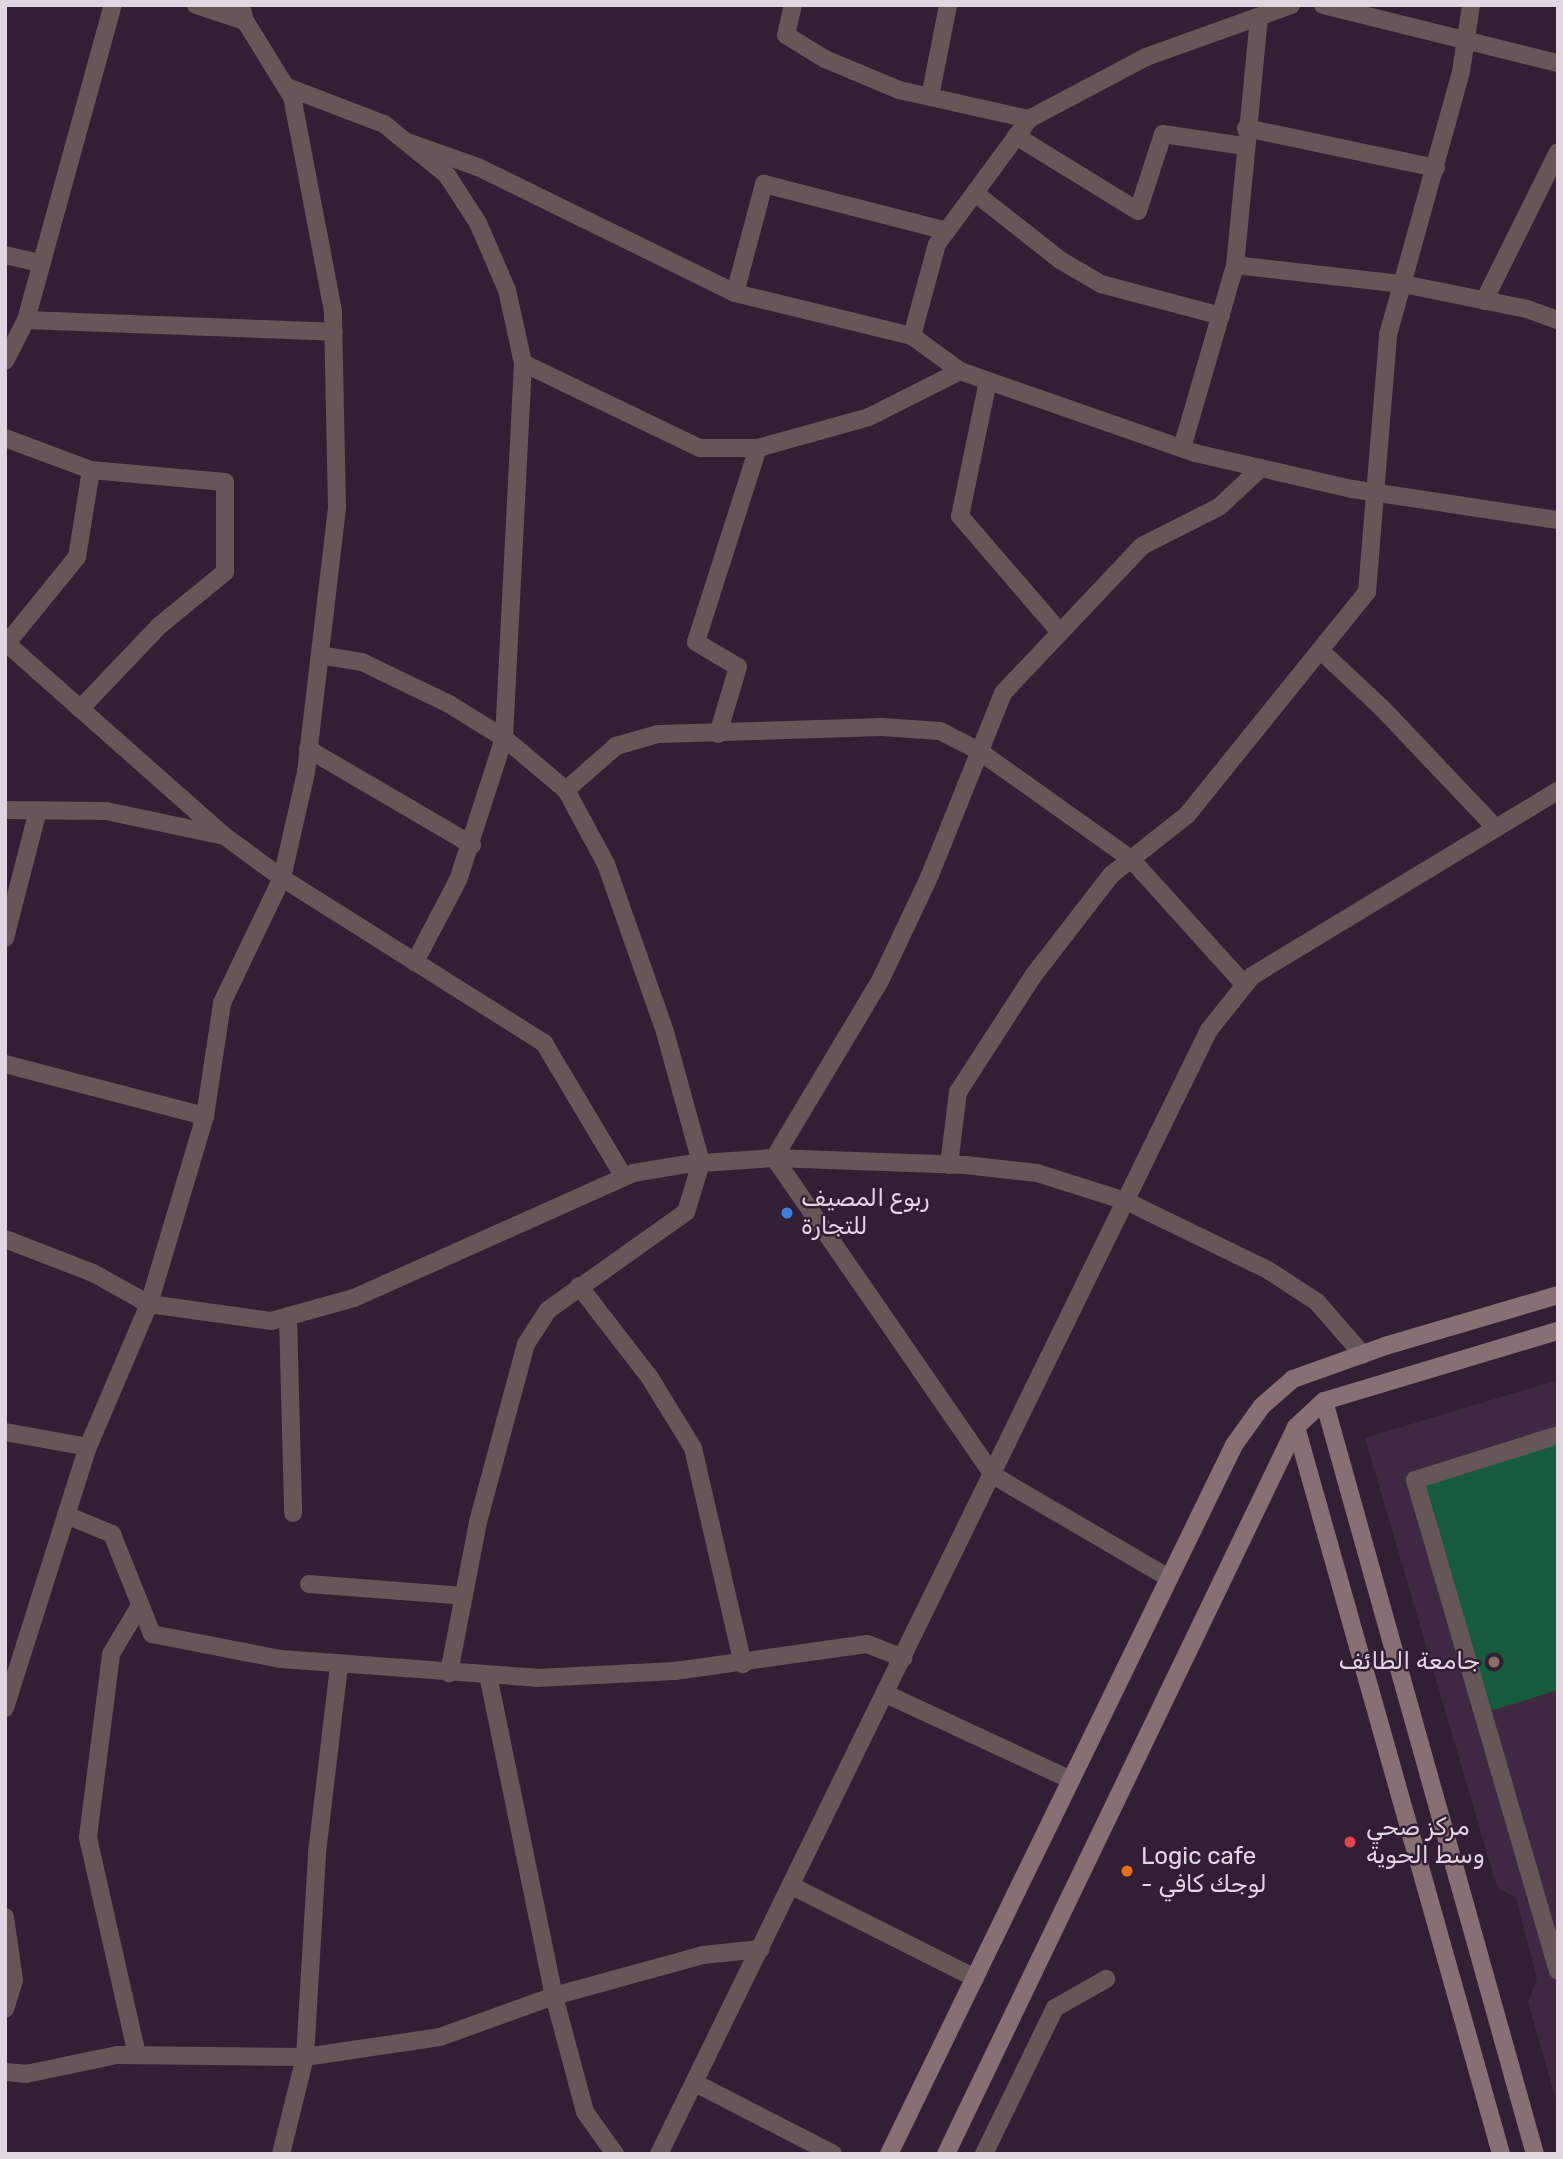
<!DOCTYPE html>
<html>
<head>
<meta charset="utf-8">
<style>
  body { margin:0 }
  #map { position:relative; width:1563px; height:2159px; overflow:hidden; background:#321f34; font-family:Rubik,Cairo,sans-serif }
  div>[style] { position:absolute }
  .built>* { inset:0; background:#3f2942 }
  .green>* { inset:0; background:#165c3c }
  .street>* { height:18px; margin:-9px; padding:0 9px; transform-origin:9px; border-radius:9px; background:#655658 }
  .secondary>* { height:18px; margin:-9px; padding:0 9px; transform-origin:9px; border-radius:9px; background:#876f73 }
  .dots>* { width:19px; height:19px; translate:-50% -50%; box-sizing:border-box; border:4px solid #321f34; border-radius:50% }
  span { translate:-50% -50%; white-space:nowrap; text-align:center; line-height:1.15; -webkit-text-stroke:5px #321f34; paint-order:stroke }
  .poi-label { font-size:24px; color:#e2d6e3 }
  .left { translate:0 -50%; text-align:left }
  .right { translate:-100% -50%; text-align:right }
  .frame { position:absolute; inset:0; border:7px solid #e2d6e3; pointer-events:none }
</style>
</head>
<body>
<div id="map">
  <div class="built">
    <i style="clip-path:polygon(1558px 1380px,1558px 2107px,1528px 2002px,1537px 1979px,1516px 1898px,1497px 1887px,1365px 1438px)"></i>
  </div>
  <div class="green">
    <i style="clip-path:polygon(1558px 1435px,1558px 1690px,1484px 1713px,1415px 1480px)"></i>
  </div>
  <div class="street">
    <i style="left:196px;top:5px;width:52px;rotate:18.1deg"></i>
    <i style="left:793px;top:5px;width:31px;rotate:103deg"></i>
    <i style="left:786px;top:35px;width:46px;rotate:31.6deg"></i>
    <i style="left:825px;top:59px;width:80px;rotate:22.7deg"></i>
    <i style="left:899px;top:90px;width:133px;rotate:12.6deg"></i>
    <i style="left:1323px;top:5px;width:242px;rotate:13.9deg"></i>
    <i style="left:1259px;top:17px;width:249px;rotate:95.5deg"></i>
    <i style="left:1235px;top:265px;width:169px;rotate:6.5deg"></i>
    <i style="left:1403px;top:284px;width:126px;rotate:11.4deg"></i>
    <i style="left:1527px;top:309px;width:33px;rotate:20deg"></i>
    <i style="left:287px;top:87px;width:104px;rotate:20.9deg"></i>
    <i style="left:384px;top:124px;width:81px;rotate:39deg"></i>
    <i style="left:447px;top:175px;width:57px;rotate:57.1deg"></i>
    <i style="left:478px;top:223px;width:73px;rotate:66.6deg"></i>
    <i style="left:507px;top:290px;width:75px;rotate:77.6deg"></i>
    <i style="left:523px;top:363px;width:375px;rotate:92.9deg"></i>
    <i style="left:504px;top:738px;width:149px;rotate:107.9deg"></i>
    <i style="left:458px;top:880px;width:93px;rotate:117.7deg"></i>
    <i style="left:930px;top:97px;width:94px;rotate:-78.9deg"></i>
    <i style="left:1246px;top:128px;width:194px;rotate:11.9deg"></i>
    <i style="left:1016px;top:136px;width:143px;rotate:31.6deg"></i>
    <i style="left:1138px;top:211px;width:81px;rotate:-72deg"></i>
    <i style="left:1163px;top:134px;width:81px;rotate:8.5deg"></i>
    <i style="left:407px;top:142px;width:75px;rotate:19.4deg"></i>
    <i style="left:478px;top:167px;width:286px;rotate:26.1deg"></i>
    <i style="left:735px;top:293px;width:182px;rotate:13.7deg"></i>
    <i style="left:912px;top:336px;width:95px;rotate:-74.8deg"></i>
    <i style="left:937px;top:244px;width:155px;rotate:-53.6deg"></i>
    <i style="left:1029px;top:119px;width:132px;rotate:-27.9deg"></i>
    <i style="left:1146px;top:57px;width:154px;rotate:-19.7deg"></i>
    <i style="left:975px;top:193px;width:108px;rotate:38.2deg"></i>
    <i style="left:1060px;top:260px;width:48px;rotate:30.3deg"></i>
    <i style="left:1101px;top:284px;width:124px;rotate:14.9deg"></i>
    <i style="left:5px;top:255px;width:37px;rotate:13deg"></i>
    <i style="left:735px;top:293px;width:113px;rotate:-75.1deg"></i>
    <i style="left:764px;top:184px;width:189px;rotate:14.4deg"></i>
    <i style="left:1484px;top:301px;width:166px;rotate:-63.6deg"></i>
    <i style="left:26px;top:320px;width:327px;rotate:-74.6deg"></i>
    <i style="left:912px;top:336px;width:59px;rotate:36.1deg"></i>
    <i style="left:5px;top:361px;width:46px;rotate:-62.9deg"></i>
    <i style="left:26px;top:320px;width:308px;rotate:2.2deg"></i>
    <i style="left:523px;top:363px;width:196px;rotate:25.7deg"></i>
    <i style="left:700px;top:448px;width:58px"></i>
    <i style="left:758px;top:448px;width:115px;rotate:-15.6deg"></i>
    <i style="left:869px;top:417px;width:102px;rotate:-26.8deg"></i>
    <i style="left:960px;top:371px;width:249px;rotate:19.2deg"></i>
    <i style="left:1195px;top:453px;width:161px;rotate:12.9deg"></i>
    <i style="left:1352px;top:489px;width:208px;rotate:8.6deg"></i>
    <i style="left:988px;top:381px;width:138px;rotate:101.7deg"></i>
    <i style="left:960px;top:516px;width:150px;rotate:49.3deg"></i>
    <i style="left:5px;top:438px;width:92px;rotate:20.4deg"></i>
    <i style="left:91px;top:470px;width:88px;rotate:99.1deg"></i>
    <i style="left:77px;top:557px;width:111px;rotate:129.1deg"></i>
    <i style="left:1182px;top:448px;width:191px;rotate:-73.8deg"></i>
    <i style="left:5px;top:642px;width:291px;rotate:41.5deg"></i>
    <i style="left:223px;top:835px;width:73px;rotate:36.1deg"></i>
    <i style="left:282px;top:878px;width:310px;rotate:32.2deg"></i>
    <i style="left:544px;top:1043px;width:156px;rotate:59.2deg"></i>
    <i style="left:1320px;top:650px;width:83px;rotate:43.1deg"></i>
    <i style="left:1381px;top:707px;width:167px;rotate:46.5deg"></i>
    <i style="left:320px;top:655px;width:43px;rotate:9.5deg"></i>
    <i style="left:362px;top:662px;width:97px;rotate:25.8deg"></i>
    <i style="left:449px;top:704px;width:65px;rotate:31.7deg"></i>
    <i style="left:504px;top:738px;width:81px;rotate:40deg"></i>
    <i style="left:566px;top:790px;width:84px;rotate:61.6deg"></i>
    <i style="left:606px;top:864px;width:178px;rotate:70.6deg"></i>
    <i style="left:665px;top:1032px;width:136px;rotate:74.6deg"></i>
    <i style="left:701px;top:1163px;width:51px;rotate:107deg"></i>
    <i style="left:686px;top:1212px;width:169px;rotate:144.6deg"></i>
    <i style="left:548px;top:1310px;width:40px;rotate:122.9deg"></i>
    <i style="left:526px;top:1344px;width:184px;rotate:105.1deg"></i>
    <i style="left:478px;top:1522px;width:154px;rotate:100.9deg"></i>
    <i style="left:80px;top:709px;width:115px;rotate:-46.4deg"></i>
    <i style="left:159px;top:626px;width:85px;rotate:-39.3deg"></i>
    <i style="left:225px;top:572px;width:90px;rotate:-90deg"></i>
    <i style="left:225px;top:482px;width:135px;rotate:-174.9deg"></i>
    <i style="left:718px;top:734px;width:70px;rotate:-73.4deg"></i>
    <i style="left:738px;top:667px;width:49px;rotate:-149.2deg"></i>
    <i style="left:696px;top:642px;width:204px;rotate:-72.3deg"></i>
    <i style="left:308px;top:749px;width:190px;rotate:30.3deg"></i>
    <i style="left:566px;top:790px;width:67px;rotate:-41.3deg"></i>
    <i style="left:616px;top:746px;width:44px;rotate:-15.9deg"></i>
    <i style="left:658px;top:734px;width:224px;rotate:-1.8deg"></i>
    <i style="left:882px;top:727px;width:58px;rotate:3.9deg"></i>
    <i style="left:940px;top:731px;width:44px;rotate:27.1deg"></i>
    <i style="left:979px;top:751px;width:186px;rotate:35.4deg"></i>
    <i style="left:1131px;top:859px;width:169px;rotate:47.9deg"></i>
    <i style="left:5px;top:810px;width:101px;rotate:0.6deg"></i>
    <i style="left:106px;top:811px;width:116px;rotate:11.9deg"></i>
    <i style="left:5px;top:938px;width:132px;rotate:-75.5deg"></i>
    <i style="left:5px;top:1064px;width:207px;rotate:14.6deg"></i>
    <i style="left:949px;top:1165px;width:74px;rotate:-83deg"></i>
    <i style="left:958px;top:1092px;width:138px;rotate:-57.1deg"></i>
    <i style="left:1033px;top:976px;width:128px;rotate:-52.3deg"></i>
    <i style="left:1111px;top:875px;width:97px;rotate:-38.3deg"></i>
    <i style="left:1187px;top:815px;width:287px;rotate:-51.1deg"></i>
    <i style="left:1367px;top:592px;width:258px;rotate:-85.3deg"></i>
    <i style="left:1388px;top:335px;width:273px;rotate:-74.5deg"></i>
    <i style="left:1461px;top:72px;width:68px;rotate:-81.5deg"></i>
    <i style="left:5px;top:1239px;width:94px;rotate:21.1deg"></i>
    <i style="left:93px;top:1273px;width:64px;rotate:29deg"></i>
    <i style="left:149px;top:1304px;width:123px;rotate:7.9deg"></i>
    <i style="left:271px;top:1321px;width:86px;rotate:-15.5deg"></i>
    <i style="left:354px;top:1298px;width:306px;rotate:-24.1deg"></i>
    <i style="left:633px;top:1173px;width:56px;rotate:-9.3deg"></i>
    <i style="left:688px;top:1164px;width:86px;rotate:-4deg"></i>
    <i style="left:774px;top:1158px;width:191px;rotate:2.1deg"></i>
    <i style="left:965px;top:1165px;width:72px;rotate:6.3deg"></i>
    <i style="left:1037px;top:1173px;width:93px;rotate:17.5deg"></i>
    <i style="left:1126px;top:1201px;width:158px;rotate:25.9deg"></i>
    <i style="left:1268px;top:1270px;width:59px;rotate:33.1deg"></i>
    <i style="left:1317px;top:1302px;width:70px;rotate:49deg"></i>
    <i style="left:579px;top:1286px;width:116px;rotate:52.3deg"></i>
    <i style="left:650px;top:1378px;width:82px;rotate:58.4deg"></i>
    <i style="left:693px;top:1448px;width:222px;rotate:77deg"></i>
    <i style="left:288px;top:1316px;width:197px;rotate:88.5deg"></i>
    <i style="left:5px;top:1432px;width:84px;rotate:10.2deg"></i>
    <i style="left:1558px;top:1435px;width:150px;rotate:162.5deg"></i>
    <i style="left:1415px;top:1480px;width:511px;rotate:73.76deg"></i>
    <i style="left:66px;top:1515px;width:50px;rotate:22.4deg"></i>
    <i style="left:112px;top:1534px;width:108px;rotate:68.2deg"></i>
    <i style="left:152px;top:1634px;width:131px;rotate:11deg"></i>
    <i style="left:281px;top:1659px;width:257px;rotate:4.2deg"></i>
    <i style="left:537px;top:1678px;width:138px;rotate:-2.9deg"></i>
    <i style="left:675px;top:1671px;width:194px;rotate:-8deg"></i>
    <i style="left:867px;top:1644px;width:39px;rotate:21deg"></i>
    <i style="left:1169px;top:1578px;width:204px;rotate:-149.7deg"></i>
    <i style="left:993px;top:1475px;width:385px;rotate:-124.6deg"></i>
    <i style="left:774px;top:1158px;width:206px;rotate:-59.1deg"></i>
    <i style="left:880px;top:981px;width:117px;rotate:-64.7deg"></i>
    <i style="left:930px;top:875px;width:196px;rotate:-68.1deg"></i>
    <i style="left:1003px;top:693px;width:202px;rotate:-46.6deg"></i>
    <i style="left:1142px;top:546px;width:86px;rotate:-26.9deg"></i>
    <i style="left:1219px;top:507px;width:57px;rotate:-42.9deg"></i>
    <i style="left:309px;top:1584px;width:155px;rotate:4.4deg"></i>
    <i style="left:488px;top:1675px;width:328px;rotate:78.4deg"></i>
    <i style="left:554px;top:1996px;width:120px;rotate:75deg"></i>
    <i style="left:585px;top:2112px;width:52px;rotate:54.5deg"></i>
    <i style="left:886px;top:1694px;width:204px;rotate:24.9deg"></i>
    <i style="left:5px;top:1708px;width:274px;rotate:-72.4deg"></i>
    <i style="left:88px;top:1447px;width:155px;rotate:-66.9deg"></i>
    <i style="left:149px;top:1304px;width:196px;rotate:-73.4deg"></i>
    <i style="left:205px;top:1116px;width:114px;rotate:-81.4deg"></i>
    <i style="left:222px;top:1003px;width:139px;rotate:-64.4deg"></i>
    <i style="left:282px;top:878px;width:109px;rotate:-77.2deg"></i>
    <i style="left:306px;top:772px;width:267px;rotate:-83.3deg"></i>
    <i style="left:337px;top:507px;width:196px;rotate:-91.2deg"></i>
    <i style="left:333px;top:311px;width:218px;rotate:-100.8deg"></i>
    <i style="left:292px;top:97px;width:89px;rotate:-121.7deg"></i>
    <i style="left:245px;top:21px;width:16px;rotate:-104deg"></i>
    <i style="left:792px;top:1886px;width:205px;rotate:26.7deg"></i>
    <i style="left:5px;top:1917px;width:64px;rotate:81.9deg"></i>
    <i style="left:14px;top:1980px;width:30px;rotate:107deg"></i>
    <i style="left:137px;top:2055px;width:223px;rotate:-102.7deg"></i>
    <i style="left:88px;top:1837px;width:184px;rotate:-82.8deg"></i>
    <i style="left:111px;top:1654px;width:55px;rotate:-59.2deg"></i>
    <i style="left:5px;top:2072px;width:21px;rotate:5deg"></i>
    <i style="left:26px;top:2074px;width:93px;rotate:-11.8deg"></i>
    <i style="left:117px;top:2055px;width:188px;rotate:0.6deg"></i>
    <i style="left:305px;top:2057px;width:136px;rotate:-8.4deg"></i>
    <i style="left:440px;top:2037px;width:121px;rotate:-19.8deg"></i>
    <i style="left:554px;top:1996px;width:155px;rotate:-15.4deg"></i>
    <i style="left:703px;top:1955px;width:58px;rotate:-5.9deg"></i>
    <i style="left:695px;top:2083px;width:155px;rotate:27.2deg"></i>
    <i style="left:281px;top:2154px;width:100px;rotate:-76.1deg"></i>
    <i style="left:305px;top:2057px;width:204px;rotate:-86.6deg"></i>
    <i style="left:317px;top:1853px;width:189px;rotate:-83.3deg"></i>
    <i style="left:659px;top:2154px;width:1251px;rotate:-63.93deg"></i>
    <i style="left:1209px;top:1030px;width:69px;rotate:-51.5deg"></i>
    <i style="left:1252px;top:976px;width:358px;rotate:-31.2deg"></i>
    <i style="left:984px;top:2154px;width:162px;rotate:-64.1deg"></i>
    <i style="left:1055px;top:2008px;width:59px;rotate:-29.6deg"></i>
  </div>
  <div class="secondary">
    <i style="left:1324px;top:1401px;width:782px;rotate:74.35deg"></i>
    <i style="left:1296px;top:1427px;width:755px;rotate:74.25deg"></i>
    <i style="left:889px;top:2154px;width:788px;rotate:-64.05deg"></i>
    <i style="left:1234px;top:1445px;width:48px;rotate:-54.3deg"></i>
    <i style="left:1262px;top:1406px;width:41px;rotate:-41.1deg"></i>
    <i style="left:1293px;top:1379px;width:98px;rotate:-19.7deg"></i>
    <i style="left:1385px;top:1346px;width:180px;rotate:-16.4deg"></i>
    <i style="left:946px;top:2154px;width:807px;rotate:-64.29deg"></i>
    <i style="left:1296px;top:1427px;width:38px;rotate:-43deg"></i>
    <i style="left:1324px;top:1401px;width:244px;rotate:-16.7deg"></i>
  </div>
  <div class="dots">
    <i style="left:787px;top:1213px;background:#3f7fe0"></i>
    <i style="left:1494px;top:1662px;background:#8d6e63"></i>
    <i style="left:1350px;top:1842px;background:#e0444e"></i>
    <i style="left:1127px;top:1871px;background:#e8710a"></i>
  </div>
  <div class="poi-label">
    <span class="left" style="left:801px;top:1213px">ربوع المصيف<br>للتجارة</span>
    <span class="right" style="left:1480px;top:1662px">جامعة الطائف</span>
    <span class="left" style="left:1366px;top:1842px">مركز صحي<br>وسط الحوية</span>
    <span class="left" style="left:1141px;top:1871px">Logic cafe<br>- لوجك كافي</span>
  </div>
  <div class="frame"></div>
</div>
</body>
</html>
